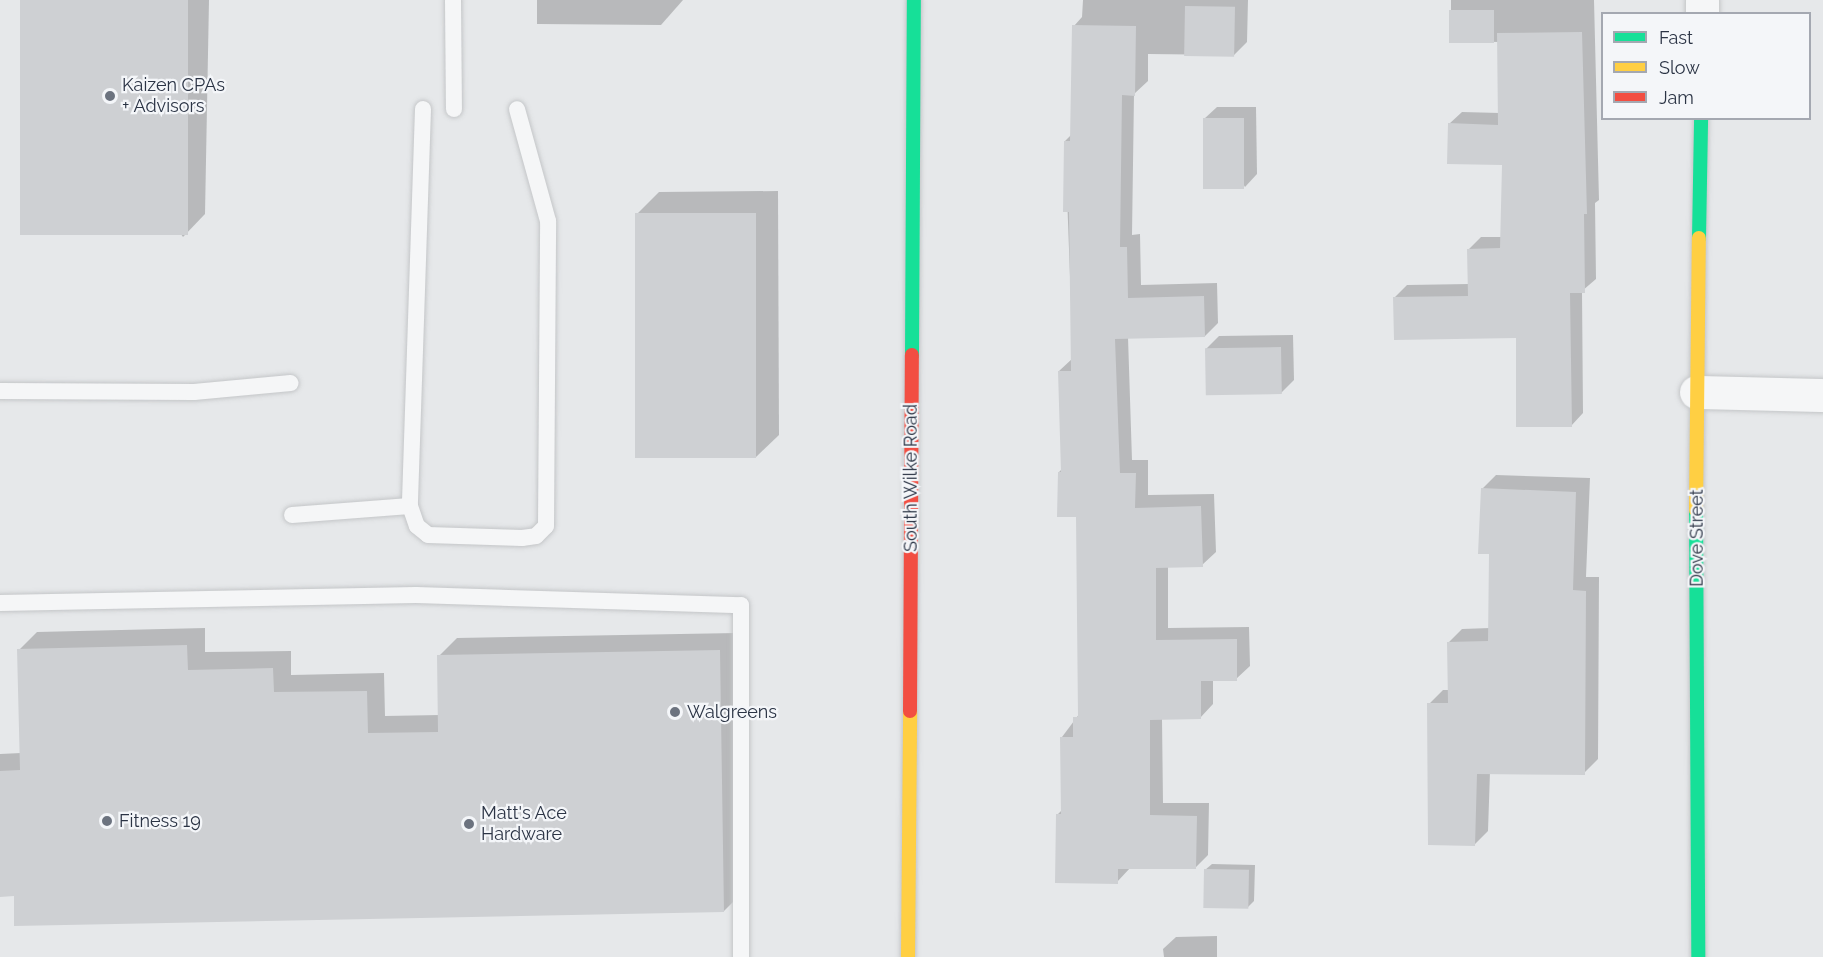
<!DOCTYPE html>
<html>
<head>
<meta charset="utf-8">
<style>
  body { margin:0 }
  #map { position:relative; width:1823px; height:957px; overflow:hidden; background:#e6e8ea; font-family:Raleway,sans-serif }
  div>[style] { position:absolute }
  .shadow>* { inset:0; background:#0003 }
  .building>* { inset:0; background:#ced0d3; transform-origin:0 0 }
  .roads { filter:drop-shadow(0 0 2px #c4c6c8) drop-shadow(0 0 2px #c4c6c8) }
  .lane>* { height:16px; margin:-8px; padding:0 8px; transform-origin:8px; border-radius:8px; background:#f5f6f7 }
  .street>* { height:33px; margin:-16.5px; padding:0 16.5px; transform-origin:16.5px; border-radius:16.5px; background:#f5f6f7 }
  .fast>* { height:14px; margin:-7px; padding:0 7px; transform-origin:7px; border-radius:7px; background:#16e098 }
  .slow>* { height:14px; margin:-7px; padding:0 7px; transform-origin:7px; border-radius:7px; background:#ffcf43 }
  .jam>* { height:14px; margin:-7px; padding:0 7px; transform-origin:7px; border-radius:7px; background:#f24e42 }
  .dots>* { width:16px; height:16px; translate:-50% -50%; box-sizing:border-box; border:3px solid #f4f6f9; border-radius:50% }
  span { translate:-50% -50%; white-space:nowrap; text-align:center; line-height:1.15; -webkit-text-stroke:4.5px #f4f6f9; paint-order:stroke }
  .poi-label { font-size:18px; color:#2b3445 }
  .left { translate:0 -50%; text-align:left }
  .street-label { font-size:18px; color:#2b3445 }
  .legend { position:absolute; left:1601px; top:12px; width:210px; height:108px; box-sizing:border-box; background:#f4f6f9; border:2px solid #a4a8b1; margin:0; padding:8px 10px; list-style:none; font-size:18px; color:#2b3445 }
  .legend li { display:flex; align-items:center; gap:12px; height:30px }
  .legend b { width:30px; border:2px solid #a4a8b1 }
</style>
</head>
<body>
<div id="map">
  <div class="shadow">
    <i style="clip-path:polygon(22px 0,209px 0,205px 214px,183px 237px)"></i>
    <i style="clip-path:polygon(537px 0,683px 0,661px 25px,537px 24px)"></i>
    <i style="clip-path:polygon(1083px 0,1248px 0,1247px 42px,1234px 55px,1148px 54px,1148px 81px,1134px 94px,1132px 235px,1140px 234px,1141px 285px,1217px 283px,1218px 323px,1205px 336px,1128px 337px,1132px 460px,1148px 460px,1148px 495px,1214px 494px,1216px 552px,1202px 565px,1168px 566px,1168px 628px,1249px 627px,1250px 666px,1236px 679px,1213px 680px,1213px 704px,1200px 718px,1162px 718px,1163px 803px,1209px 803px,1208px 855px,1195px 868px,1131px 867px,1117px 882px,1057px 815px,1063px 809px,1062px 737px,1080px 713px,1077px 515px,1059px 472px,1062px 469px,1059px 371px,1073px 358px,1065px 141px,1071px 135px,1074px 26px,1082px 17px)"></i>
    <i style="clip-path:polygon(1451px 0,1594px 0,1599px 200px,1595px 203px,1596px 279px,1582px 291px,1583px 413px,1571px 426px,1517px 336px,1394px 298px,1407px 285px,1469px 284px,1469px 249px,1481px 237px,1502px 237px,1504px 164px,1449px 124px,1462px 112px,1500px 113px,1499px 42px,1451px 41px)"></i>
    <i style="clip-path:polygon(1217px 107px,1256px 107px,1257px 174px,1245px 187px,1204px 119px)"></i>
    <i style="clip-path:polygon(778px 191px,779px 435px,756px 457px,637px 214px,659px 192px)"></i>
    <i style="clip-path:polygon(1293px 335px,1294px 380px,1281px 393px,1206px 349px,1219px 336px)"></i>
    <i style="clip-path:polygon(1496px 475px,1590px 478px,1586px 577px,1599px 577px,1598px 759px,1584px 773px,1490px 772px,1488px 831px,1474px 845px,1429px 704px,1443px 690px,1449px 690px,1448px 643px,1462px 629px,1490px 628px,1491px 553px,1482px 489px)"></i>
    <i style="clip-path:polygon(205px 628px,205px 652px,291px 651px,291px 675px,384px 673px,385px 716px,440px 715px,439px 656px,457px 638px,737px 633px,742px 893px,724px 911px,0 895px,0 754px,21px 753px,19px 650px,37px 632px)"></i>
    <i style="clip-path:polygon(1212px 864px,1255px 865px,1254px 901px,1248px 907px,1205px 870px)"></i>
    <i style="clip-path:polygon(1217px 936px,1217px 957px,1164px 957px,1163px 949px,1176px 937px)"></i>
  </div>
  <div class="building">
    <i style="left:20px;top:0;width:168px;height:235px"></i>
    <i style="left:1185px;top:6px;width:50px;height:50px;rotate:1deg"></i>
    <i style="left:1449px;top:10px;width:45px;height:33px"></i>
    <i style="clip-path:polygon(1072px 25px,1136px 26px,1135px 96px,1122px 95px,1120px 247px,1127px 247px,1128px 298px,1204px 296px,1205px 337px,1115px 339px,1120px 473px,1136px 473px,1135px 508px,1201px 506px,1203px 567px,1156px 568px,1156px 640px,1237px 639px,1237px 681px,1201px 681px,1201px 719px,1150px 720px,1150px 815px,1197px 816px,1196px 869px,1118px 869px,1118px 884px,1055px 883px,1056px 814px,1061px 814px,1060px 737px,1073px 737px,1073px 717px,1078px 717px,1076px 517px,1057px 517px,1058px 472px,1061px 472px,1058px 371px,1071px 371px,1069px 212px,1063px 212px,1064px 141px,1070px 141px)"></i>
    <i style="clip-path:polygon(1582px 32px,1587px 214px,1584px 214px,1585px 293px,1570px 293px,1572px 427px,1516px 427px,1516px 338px,1394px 340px,1393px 297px,1468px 296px,1467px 249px,1500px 248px,1502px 165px,1447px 164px,1448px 123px,1498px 125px,1497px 33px)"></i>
    <i style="left:1203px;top:118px;width:41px;height:71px"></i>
    <i style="left:756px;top:213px;width:245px;height:121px;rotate:90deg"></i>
    <i style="left:1281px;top:347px;width:47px;height:76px;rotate:89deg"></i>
    <i style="clip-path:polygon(1481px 488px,1576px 492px,1573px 590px,1586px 591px,1585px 775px,1477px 774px,1475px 846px,1428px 845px,1427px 703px,1448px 703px,1447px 642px,1488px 641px,1489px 554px,1478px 554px)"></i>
    <i style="clip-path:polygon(187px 645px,188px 670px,273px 668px,274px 692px,367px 691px,368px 733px,438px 732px,437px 655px,720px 650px,724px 912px,14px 926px,14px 896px,0 897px,0 771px,20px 770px,17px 649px)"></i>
    <i style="left:1204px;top:869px;width:45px;height:39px;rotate:1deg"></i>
  </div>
  <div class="roads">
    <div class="lane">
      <i style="left:453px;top:0;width:109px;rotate:89.5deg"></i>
      <i style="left:423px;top:109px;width:397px;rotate:91.9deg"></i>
      <i style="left:410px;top:506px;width:21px;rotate:71deg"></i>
      <i style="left:417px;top:526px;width:14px;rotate:39deg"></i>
      <i style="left:428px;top:535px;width:94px;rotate:1.8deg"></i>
      <i style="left:522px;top:538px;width:14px;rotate:-8deg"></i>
      <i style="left:536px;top:536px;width:14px;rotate:-45deg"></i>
      <i style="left:546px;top:526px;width:305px;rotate:-89.6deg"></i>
      <i style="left:548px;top:221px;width:116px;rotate:-105.5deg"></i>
      <i style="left:0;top:391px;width:194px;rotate:0.3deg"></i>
      <i style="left:194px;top:392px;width:97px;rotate:-5.3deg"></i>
      <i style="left:292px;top:515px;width:118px;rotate:-4.4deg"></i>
      <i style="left:0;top:603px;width:416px;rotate:-1.1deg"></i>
      <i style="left:416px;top:595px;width:325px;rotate:1.8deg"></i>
      <i style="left:741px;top:605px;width:352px;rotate:90deg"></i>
    </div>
    <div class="street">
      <i style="left:1702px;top:14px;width:14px;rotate:-90deg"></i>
      <i style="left:1696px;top:392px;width:127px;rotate:1.4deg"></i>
    </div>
    <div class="fast">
      <i style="left:1699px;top:238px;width:120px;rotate:-89deg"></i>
      <i style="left:912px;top:355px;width:355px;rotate:-89.7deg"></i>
      <i style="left:1696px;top:510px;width:447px;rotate:89.7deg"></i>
    </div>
    <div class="slow">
      <i style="left:1696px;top:510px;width:272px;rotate:-89.4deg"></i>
      <i style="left:908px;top:957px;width:246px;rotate:-89.5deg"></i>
    </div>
    <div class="jam">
      <i style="left:910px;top:711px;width:356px;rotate:-89.7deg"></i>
    </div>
  </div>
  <div class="dots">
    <i style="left:110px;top:96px;background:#6c737f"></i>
    <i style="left:675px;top:712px;background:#6c737f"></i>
    <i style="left:107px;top:821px;background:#6c737f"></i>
    <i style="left:469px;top:824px;background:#6c737f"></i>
  </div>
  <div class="poi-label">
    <span class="left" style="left:122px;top:96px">Kaizen CPAs<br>+ Advisors</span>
    <span class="left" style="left:687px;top:712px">Walgreens</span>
    <span class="left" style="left:481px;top:824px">Matt's Ace<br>Hardware</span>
    <span class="left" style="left:119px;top:821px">Fitness 19</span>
  </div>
  <div class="street-label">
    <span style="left:911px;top:478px;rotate:-90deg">South Wilke Road</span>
    <span style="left:1697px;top:538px;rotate:-90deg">Dove Street</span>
  </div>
  <ul class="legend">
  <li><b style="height:8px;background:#16e098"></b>Fast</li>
  <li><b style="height:8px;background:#ffcf43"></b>Slow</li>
  <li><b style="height:8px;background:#f24e42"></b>Jam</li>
  </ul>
</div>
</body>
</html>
